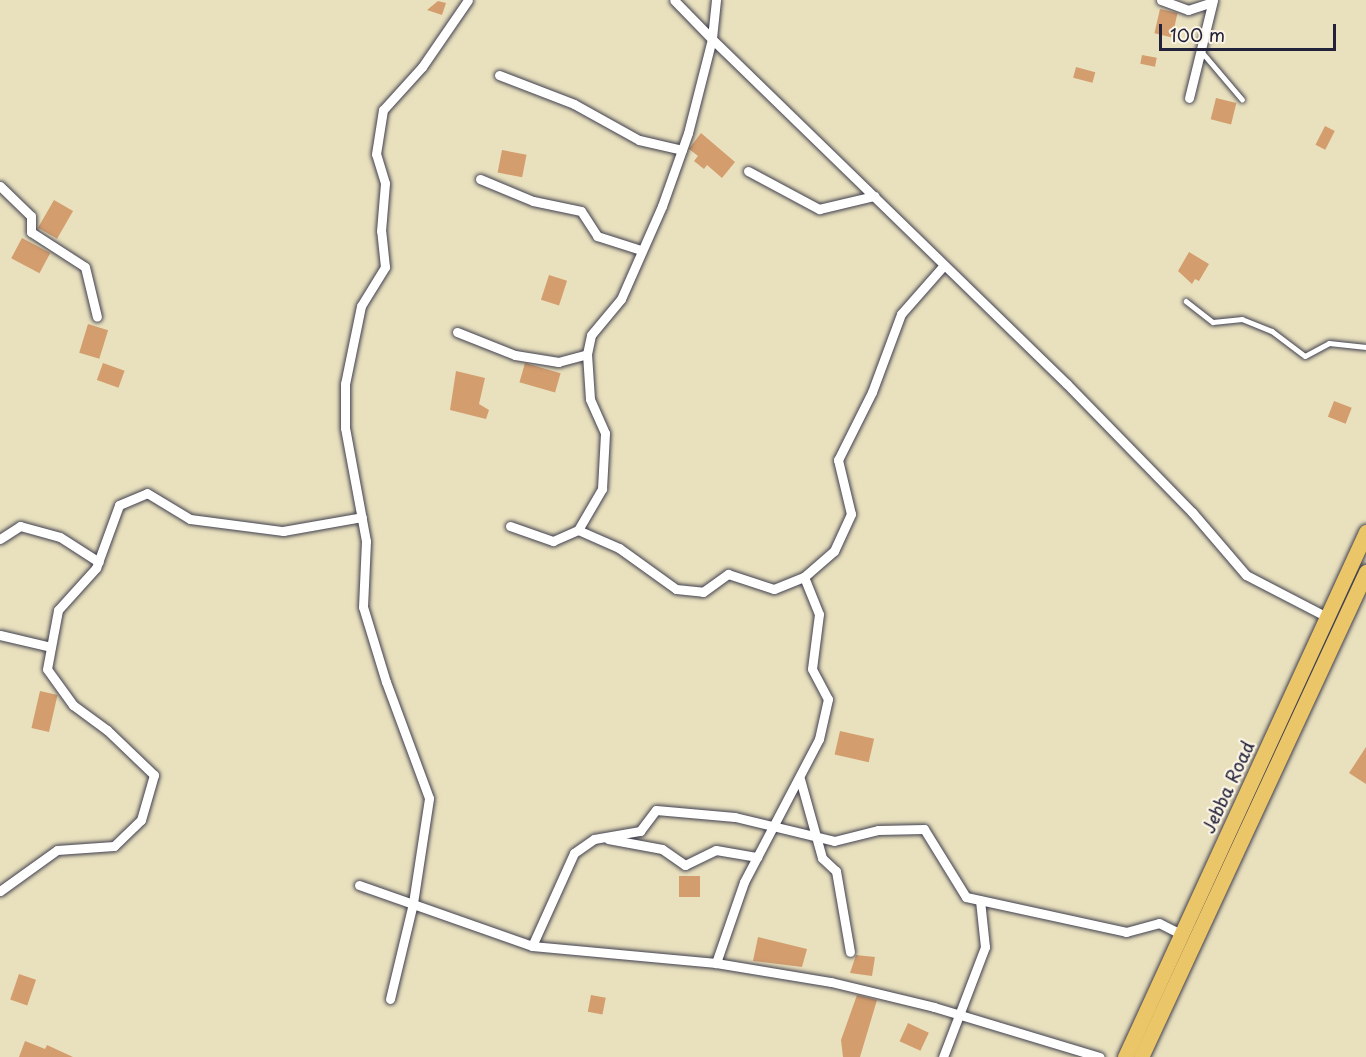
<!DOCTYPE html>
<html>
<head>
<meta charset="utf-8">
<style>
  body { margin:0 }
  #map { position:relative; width:1366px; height:1057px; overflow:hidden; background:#e9e1be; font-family:"Playpen Sans",sans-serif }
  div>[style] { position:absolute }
  .building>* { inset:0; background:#d39d6e; transform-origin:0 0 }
  .roads { filter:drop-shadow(0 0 2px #403f4f) drop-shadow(0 0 2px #403f4f) }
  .service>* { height:4.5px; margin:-2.25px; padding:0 2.25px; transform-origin:2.25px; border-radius:2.25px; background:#fff }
  .minor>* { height:9px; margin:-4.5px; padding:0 4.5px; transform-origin:4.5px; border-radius:4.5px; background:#fff }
  .trunk>* { height:15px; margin:-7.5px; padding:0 7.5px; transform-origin:7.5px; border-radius:7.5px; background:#ebc669 }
  span { translate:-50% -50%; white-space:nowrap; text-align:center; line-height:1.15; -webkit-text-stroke:4.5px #fcf5e5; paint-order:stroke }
  .street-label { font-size:18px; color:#22223b }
  .scale { position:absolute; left:1159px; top:24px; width:177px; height:27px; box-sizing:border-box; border:3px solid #22223b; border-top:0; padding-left:8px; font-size:18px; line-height:21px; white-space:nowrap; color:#22223b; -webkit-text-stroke:4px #fcf5e5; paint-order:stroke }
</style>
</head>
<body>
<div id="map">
  <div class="building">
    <i style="clip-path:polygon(438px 1px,446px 3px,442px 15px,427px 10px)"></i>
    <i style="left:1160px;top:9px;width:18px;height:25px;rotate:13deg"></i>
    <i style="left:1142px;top:55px;width:15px;height:9px;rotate:11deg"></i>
    <i style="left:1076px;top:67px;width:20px;height:11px;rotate:15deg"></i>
    <i style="left:1216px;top:98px;width:21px;height:22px;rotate:14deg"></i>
    <i style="left:1325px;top:126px;width:11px;height:21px;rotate:27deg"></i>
    <i style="clip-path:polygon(701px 133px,735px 162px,722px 178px,707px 165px,704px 169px,694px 161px,698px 156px,689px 149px)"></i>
    <i style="left:502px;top:150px;width:25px;height:23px;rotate:11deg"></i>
    <i style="left:54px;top:200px;width:22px;height:32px;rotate:30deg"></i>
    <i style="left:22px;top:238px;width:32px;height:23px;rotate:28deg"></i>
    <i style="clip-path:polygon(1189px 252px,1209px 264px,1199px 281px,1195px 279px,1192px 284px,1178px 271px)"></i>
    <i style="left:549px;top:275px;width:19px;height:26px;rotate:18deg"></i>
    <i style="left:88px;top:324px;width:21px;height:30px;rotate:17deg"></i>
    <i style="left:103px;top:363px;width:23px;height:18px;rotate:20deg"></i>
    <i style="left:525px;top:363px;width:37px;height:20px;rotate:16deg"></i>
    <i style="clip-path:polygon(456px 371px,485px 378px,479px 404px,489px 410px,486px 419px,450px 410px)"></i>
    <i style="left:1334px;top:401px;width:19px;height:17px;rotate:21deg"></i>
    <i style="left:40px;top:691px;width:18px;height:38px;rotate:13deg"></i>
    <i style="left:840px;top:731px;width:35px;height:24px;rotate:13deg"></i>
    <i style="clip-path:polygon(1366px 747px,1366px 784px,1349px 773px)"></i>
    <i style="left:679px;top:876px;width:21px;height:21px"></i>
    <i style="clip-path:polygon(758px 937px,807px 949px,802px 967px,753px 961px)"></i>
    <i style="clip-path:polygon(856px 955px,875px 957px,872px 976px,850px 973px)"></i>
    <i style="left:19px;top:974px;width:18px;height:27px;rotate:19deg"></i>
    <i style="left:591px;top:995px;width:15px;height:17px;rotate:11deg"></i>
    <i style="clip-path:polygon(857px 995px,877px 1000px,860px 1057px,843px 1057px,841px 1040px)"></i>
    <i style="left:908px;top:1023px;width:23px;height:20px;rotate:25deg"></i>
    <i style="clip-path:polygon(25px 1041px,45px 1049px,47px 1045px,73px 1057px,19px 1057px)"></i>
  </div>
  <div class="roads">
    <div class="service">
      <i style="left:1202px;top:52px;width:62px;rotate:49.6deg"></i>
      <i style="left:1186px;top:301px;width:34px;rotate:38deg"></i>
      <i style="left:1213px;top:322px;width:29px;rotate:-6deg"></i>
      <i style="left:1242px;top:319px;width:32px;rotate:22deg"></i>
      <i style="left:1272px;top:331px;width:41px;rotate:37.1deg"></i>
      <i style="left:1305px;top:356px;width:27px;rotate:-28deg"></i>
      <i style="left:1329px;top:343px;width:37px;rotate:6deg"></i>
    </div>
    <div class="minor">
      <i style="left:716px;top:0;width:39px;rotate:96deg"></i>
      <i style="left:712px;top:39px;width:495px;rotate:44.2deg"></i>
      <i style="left:1067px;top:384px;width:179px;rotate:45.7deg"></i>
      <i style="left:1192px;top:512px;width:83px;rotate:49.4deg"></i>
      <i style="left:1246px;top:575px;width:91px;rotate:27.4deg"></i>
      <i style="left:1161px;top:0;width:29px;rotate:20deg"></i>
      <i style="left:1188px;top:10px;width:25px;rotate:-18deg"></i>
      <i style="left:499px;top:75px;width:80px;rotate:21.1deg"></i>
      <i style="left:574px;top:104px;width:74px;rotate:29deg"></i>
      <i style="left:639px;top:140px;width:44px;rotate:13.1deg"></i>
      <i style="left:1189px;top:98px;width:101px;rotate:-76.2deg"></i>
      <i style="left:748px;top:171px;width:81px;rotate:28.2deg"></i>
      <i style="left:819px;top:209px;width:57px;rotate:-13.3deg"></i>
      <i style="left:480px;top:179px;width:57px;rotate:22.5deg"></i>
      <i style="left:533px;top:201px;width:49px;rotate:11.8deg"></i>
      <i style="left:581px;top:211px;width:30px;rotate:57deg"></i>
      <i style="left:597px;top:236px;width:46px;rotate:17.7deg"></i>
      <i style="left:0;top:186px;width:43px;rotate:44.1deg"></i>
      <i style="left:31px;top:216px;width:16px;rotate:90deg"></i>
      <i style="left:31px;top:232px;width:64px;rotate:32.9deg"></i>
      <i style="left:85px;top:267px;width:51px;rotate:76.5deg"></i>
      <i style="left:457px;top:332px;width:62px;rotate:21.6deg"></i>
      <i style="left:515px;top:355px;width:44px;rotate:9.2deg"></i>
      <i style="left:558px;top:362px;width:30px;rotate:-15deg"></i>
      <i style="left:510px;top:526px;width:46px;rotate:19.2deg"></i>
      <i style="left:553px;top:541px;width:27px;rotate:-24deg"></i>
      <i style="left:578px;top:530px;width:48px;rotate:-59.7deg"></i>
      <i style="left:602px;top:489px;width:56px;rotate:-86.9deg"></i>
      <i style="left:605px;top:433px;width:37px;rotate:-114deg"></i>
      <i style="left:590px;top:399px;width:45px;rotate:-93.8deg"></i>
      <i style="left:587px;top:354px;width:19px;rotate:-78deg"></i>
      <i style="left:591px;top:335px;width:47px;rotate:-50.2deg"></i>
      <i style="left:621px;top:299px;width:102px;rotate:-66.2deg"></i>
      <i style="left:662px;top:206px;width:77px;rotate:-70.4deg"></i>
      <i style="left:688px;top:133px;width:97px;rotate:-75.7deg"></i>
      <i style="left:712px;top:39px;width:54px;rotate:-134.3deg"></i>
      <i style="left:578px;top:530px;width:45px;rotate:23.7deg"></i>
      <i style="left:619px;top:548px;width:70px;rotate:35.7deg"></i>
      <i style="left:676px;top:589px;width:27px;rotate:6deg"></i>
      <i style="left:703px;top:592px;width:31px;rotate:-36deg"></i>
      <i style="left:728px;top:574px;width:48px;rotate:18.1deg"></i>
      <i style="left:774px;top:589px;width:32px;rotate:-22deg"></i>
      <i style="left:804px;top:577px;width:40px;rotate:68deg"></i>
      <i style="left:819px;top:614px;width:55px;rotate:97.3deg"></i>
      <i style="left:812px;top:669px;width:34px;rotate:62deg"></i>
      <i style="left:828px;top:699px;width:41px;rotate:102.7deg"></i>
      <i style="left:819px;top:739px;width:161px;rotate:117.7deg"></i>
      <i style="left:744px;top:882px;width:86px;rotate:109.1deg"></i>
      <i style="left:0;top:539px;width:24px;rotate:-33deg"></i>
      <i style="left:20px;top:526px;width:41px;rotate:15.4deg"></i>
      <i style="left:60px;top:537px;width:46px;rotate:32.7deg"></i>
      <i style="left:804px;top:577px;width:40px;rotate:-41deg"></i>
      <i style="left:834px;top:551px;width:41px;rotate:-65.3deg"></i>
      <i style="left:851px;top:514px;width:56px;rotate:-103.5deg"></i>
      <i style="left:838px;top:460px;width:76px;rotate:-63.4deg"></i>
      <i style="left:872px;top:392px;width:83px;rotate:-69.6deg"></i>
      <i style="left:901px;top:314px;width:65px;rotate:-48.7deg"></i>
      <i style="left:0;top:635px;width:52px;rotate:13.2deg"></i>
      <i style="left:800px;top:779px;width:82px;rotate:74.4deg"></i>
      <i style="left:822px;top:858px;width:19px;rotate:43deg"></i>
      <i style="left:836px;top:871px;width:82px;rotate:80.2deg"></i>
      <i style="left:608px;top:839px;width:55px;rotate:10.5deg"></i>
      <i style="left:662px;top:849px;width:28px;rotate:35deg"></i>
      <i style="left:685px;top:865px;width:34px;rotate:-26deg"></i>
      <i style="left:716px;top:850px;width:42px;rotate:9.7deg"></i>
      <i style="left:359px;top:885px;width:183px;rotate:19.4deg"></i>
      <i style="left:532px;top:946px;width:185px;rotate:5.3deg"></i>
      <i style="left:716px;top:963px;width:117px;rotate:9.4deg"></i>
      <i style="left:831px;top:982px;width:106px;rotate:13.6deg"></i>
      <i style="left:934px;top:1007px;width:173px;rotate:16.8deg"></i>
      <i style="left:0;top:891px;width:70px;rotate:-35.7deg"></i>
      <i style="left:57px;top:850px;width:57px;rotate:-4deg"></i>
      <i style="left:114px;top:846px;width:37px;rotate:-44deg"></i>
      <i style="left:141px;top:820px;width:47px;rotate:-73.9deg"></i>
      <i style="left:154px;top:775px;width:65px;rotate:-136.2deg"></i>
      <i style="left:107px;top:730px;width:42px;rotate:-143.7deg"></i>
      <i style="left:73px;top:705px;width:44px;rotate:-125.8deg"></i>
      <i style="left:47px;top:669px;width:60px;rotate:-79.4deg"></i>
      <i style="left:58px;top:610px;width:57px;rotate:-47.9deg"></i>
      <i style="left:96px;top:568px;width:67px;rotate:-69.9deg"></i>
      <i style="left:119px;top:505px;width:30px;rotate:-23deg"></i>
      <i style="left:147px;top:493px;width:50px;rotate:31.2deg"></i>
      <i style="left:190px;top:519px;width:94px;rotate:7.4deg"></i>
      <i style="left:283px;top:531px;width:80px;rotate:-10deg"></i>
      <i style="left:532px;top:946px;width:102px;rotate:-65.7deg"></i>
      <i style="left:574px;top:853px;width:24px;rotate:-35deg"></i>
      <i style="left:594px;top:839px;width:47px;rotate:-9.9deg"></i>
      <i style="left:640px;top:831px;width:26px;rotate:-53deg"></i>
      <i style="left:656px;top:810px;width:79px;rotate:5.1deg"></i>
      <i style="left:735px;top:817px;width:102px;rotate:13.6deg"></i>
      <i style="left:834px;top:841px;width:45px;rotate:-14deg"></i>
      <i style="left:878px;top:830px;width:46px;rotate:-1.2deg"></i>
      <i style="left:924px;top:829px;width:80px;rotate:58.3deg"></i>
      <i style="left:966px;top:897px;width:164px;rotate:12.3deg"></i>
      <i style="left:1126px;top:932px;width:34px;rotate:-15deg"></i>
      <i style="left:1159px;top:923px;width:25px;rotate:27deg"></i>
      <i style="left:390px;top:999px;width:99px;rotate:-76.5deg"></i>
      <i style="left:413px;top:903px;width:106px;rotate:-81.3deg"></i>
      <i style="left:429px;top:798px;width:124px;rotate:-110.3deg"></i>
      <i style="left:386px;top:682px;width:78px;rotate:-107deg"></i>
      <i style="left:363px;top:607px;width:66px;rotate:-87.4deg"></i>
      <i style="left:366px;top:541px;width:115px;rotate:-100.5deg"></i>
      <i style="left:345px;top:428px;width:44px;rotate:-90deg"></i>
      <i style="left:345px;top:384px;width:80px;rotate:-78.4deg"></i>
      <i style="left:361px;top:306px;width:46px;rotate:-58.4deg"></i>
      <i style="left:385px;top:267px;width:36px;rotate:-96deg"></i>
      <i style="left:381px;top:231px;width:48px;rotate:-85.2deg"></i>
      <i style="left:385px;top:183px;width:30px;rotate:-107deg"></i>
      <i style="left:376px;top:154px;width:45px;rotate:-81deg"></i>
      <i style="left:383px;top:110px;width:58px;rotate:-47.8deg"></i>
      <i style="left:422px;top:67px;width:81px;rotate:-55.5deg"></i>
      <i style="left:943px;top:1057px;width:118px;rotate:-69.1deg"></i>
      <i style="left:985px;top:947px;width:47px;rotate:-96.1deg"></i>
    </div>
    <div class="trunk">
      <i style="left:1125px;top:1057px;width:578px;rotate:-65.34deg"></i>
      <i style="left:1141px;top:1057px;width:535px;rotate:-65.11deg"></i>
    </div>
  </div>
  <div class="street-label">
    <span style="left:1228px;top:787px;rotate:-65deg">Jebba Road</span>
  </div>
  <div class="scale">100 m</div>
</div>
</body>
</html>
